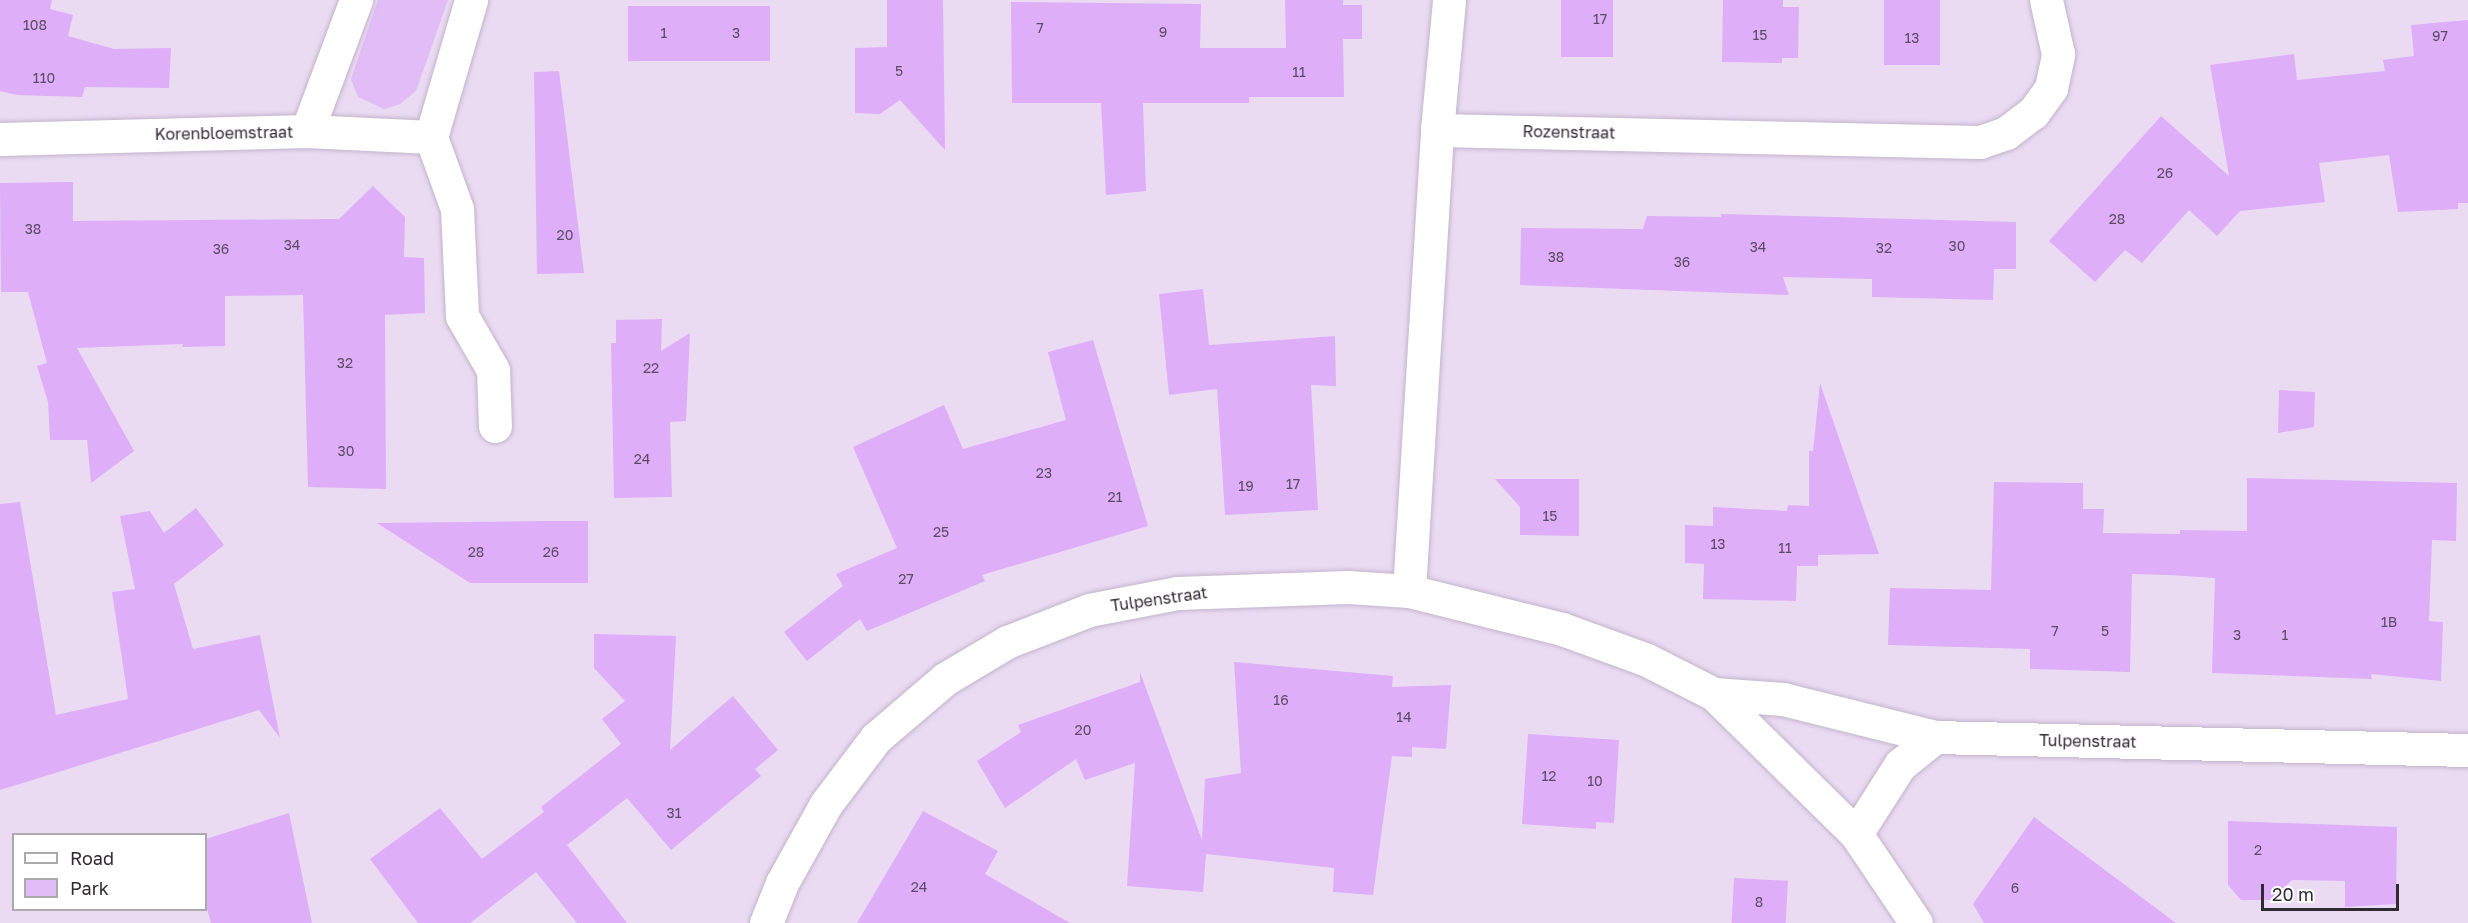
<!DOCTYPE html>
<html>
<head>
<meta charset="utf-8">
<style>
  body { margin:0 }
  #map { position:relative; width:2468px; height:923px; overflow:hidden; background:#eadbf3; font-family:"Golos Text",sans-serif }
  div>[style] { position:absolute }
  .green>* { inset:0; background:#e1bcf6 }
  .building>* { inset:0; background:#deaef8; transform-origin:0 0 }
  .roads { filter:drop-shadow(0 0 2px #c3b4cb) drop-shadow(0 0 2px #c3b4cb) }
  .minor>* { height:33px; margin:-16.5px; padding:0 16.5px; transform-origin:16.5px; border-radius:16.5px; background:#fff }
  span { translate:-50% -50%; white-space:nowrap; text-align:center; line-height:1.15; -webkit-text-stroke:4.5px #fff; paint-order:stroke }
  .number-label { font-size:14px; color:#5c4b64 }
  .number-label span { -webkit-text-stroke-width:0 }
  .street-label { font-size:16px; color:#302a33 }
  .legend { position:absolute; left:12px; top:833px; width:195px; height:78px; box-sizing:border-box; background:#fff; border:2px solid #acaaad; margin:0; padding:8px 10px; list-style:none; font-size:18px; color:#302a33 }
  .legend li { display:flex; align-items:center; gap:12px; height:30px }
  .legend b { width:30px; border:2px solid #acaaad }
  .scale { position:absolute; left:2261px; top:884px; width:138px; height:27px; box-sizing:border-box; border:3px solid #302a33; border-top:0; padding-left:8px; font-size:18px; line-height:21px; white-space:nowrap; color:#302a33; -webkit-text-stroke:4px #fff; paint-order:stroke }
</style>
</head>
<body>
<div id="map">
  <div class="green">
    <i style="clip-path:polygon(378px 0,448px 0,416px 91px,400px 104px,384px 109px,358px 97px,351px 79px)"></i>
  </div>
  <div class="building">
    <i style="clip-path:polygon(0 0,52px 0,50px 9px,73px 15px,68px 36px,114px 49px,171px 48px,169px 88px,85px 87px,82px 97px,17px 95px,0 91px)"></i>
    <i style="clip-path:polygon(887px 0,943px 0,945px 150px,900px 100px,880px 114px,855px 113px,855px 48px,887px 47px)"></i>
    <i style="clip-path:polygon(1285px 0,1343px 0,1343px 5px,1362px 5px,1362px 39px,1343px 39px,1344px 97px,1249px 97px,1249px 103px,1143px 103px,1146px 191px,1106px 195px,1101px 103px,1012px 103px,1011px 2px,1201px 4px,1200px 48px,1286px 48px)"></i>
    <i style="left:1561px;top:0;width:52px;height:57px"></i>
    <i style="clip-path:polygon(1723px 0,1783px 0,1783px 7px,1799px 7px,1798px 58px,1782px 58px,1782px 63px,1722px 62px)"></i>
    <i style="left:1884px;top:0;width:56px;height:65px"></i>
    <i style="left:628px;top:6px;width:142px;height:55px"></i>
    <i style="clip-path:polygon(2468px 20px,2468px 203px,2458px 203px,2458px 209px,2398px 212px,2389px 155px,2319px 163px,2325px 202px,2240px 211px,2217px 236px,2189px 210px,2142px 263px,2125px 250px,2095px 282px,2049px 241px,2161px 116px,2229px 176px,2210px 65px,2294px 54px,2297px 80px,2385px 71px,2383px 60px,2414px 56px,2411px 25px)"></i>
    <i style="clip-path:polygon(559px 71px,584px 273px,537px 274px,534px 72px)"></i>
    <i style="clip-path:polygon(73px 182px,73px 221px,339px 219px,373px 186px,405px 217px,404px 257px,424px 258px,425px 313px,385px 315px,386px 489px,308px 487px,303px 295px,225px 296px,225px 346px,182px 347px,183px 344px,77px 348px,134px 451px,91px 483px,87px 440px,50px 440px,48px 402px,37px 366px,47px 363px,28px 292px,1px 292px,0 183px)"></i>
    <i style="clip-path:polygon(1721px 214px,2016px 222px,2016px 269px,1994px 269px,1993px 300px,1872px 297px,1872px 279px,1783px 277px,1789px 295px,1520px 285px,1521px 228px,1643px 229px,1647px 216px,1721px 217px)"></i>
    <i style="clip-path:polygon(1203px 289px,1209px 345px,1335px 336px,1336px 386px,1311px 385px,1318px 510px,1225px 515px,1217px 389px,1169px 395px,1159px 294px)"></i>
    <i style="clip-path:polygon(662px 319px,661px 351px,690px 333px,686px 421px,670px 422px,672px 497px,614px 498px,611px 343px,616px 343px,616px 320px)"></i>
    <i style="clip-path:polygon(1093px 340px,1148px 526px,982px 575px,985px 581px,867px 631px,860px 619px,807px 661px,784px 632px,843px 586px,836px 574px,897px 548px,853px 447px,944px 405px,963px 449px,1066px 420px,1048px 352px)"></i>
    <i style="clip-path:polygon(1820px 383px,1879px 554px,1818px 555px,1818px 566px,1797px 566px,1796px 601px,1703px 599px,1704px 564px,1685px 563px,1685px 525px,1713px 526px,1713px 507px,1787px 511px,1788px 505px,1809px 506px,1809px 451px,1813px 451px)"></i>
    <i style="clip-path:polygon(2279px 390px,2315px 392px,2314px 427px,2278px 433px)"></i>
    <i style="clip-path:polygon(2247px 478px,2457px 483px,2456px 541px,2432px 540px,2429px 621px,2443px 622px,2441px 681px,2371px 674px,2372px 679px,2212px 673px,2215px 578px,2169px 575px,2132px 574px,2130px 672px,2030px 669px,2030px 649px,1888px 645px,1890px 588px,1991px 590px,1994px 482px,2083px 483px,2083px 509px,2104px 509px,2103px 533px,2180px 534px,2180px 530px,2247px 531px)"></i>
    <i style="clip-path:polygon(1495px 479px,1579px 479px,1579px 536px,1520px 535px,1520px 507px)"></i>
    <i style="clip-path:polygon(20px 502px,56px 715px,128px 699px,112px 592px,135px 589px,120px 516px,150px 511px,164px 533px,196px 508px,224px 545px,174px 584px,193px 649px,260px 635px,280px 738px,259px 710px,0 790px,0 504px)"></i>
    <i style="clip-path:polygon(547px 521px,588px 521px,588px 583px,470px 583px,377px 523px)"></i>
    <i style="clip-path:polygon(594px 634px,676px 636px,670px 750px,733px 696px,778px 750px,755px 769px,761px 776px,671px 850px,627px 798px,567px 845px,627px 923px,577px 923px,536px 872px,470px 923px,418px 923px,370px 859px,440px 808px,482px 859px,544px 812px,541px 807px,621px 744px,602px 719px,625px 701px,594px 668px)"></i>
    <i style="clip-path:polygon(1234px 662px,1393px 676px,1392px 687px,1451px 685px,1446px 749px,1412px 747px,1412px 757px,1392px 756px,1373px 895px,1333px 892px,1334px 868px,1206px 854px,1203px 892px,1127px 886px,1135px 763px,1085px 780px,1076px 759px,1005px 808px,977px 761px,1021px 732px,1018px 725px,1140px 682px,1140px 672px,1202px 840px,1205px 779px,1241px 773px)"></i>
    <i style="clip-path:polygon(1528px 734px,1619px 740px,1614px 823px,1596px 822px,1596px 829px,1522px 824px)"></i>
    <i style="clip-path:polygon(923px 811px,998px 851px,985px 874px,1070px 923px,857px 923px)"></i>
    <i style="clip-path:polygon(289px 813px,312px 923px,211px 923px,206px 905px,206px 839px)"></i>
    <i style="clip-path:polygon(2034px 817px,2176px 923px,1984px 923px,1973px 904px)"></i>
    <i style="clip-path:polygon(2228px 821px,2397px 827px,2396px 904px,2345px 907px,2345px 881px,2292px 880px,2270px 900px,2241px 900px,2228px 885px)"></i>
    <i style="left:1734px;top:878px;width:54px;height:45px;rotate:3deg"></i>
  </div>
  <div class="roads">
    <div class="minor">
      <i style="left:1437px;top:130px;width:543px;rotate:1.27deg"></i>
      <i style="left:1980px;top:142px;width:28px;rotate:-19deg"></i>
      <i style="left:2006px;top:133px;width:34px;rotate:-37deg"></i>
      <i style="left:2033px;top:113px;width:31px;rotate:-54deg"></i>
      <i style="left:2051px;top:88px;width:35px;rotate:-78deg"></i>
      <i style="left:2058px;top:54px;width:55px;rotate:-102.5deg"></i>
      <i style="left:307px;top:131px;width:140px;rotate:-69.5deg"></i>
      <i style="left:431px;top:137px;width:77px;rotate:70.1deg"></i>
      <i style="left:457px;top:209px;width:107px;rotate:87.3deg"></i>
      <i style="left:462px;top:316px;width:62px;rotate:60.1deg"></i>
      <i style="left:493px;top:370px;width:56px;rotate:88deg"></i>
      <i style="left:431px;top:137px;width:143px;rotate:-73.7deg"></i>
      <i style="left:0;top:139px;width:307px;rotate:-1.5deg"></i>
      <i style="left:307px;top:131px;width:124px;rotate:2.8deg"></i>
      <i style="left:1409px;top:591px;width:462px;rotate:-86.5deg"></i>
      <i style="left:1437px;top:130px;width:131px;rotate:-84.7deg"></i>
      <i style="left:1714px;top:694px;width:69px;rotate:4.1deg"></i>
      <i style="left:1783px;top:699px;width:157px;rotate:14deg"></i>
      <i style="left:1935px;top:737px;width:533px;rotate:1.4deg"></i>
      <i style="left:1856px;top:834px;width:82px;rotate:-57.5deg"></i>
      <i style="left:1900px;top:765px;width:45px;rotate:-38.7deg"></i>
      <i style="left:766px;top:923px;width:43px;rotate:-68.2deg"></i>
      <i style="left:782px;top:883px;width:90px;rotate:-60.9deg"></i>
      <i style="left:826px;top:804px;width:83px;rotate:-52.9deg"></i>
      <i style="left:876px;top:738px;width:91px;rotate:-40.5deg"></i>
      <i style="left:945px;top:679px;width:72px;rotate:-30.8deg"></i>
      <i style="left:1007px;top:642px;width:88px;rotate:-21.3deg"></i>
      <i style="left:1089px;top:610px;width:90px;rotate:-10.9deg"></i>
      <i style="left:1177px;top:593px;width:171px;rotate:-2deg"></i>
      <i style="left:1348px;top:587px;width:61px;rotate:3.8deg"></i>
      <i style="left:1409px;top:591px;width:158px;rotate:13.9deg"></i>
      <i style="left:1562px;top:629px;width:90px;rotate:20deg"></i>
      <i style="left:1647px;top:660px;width:75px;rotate:26.9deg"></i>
      <i style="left:1714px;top:694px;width:199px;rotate:44.6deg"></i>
      <i style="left:1856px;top:834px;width:107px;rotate:56deg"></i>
    </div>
  </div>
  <div class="number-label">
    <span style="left:1600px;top:19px">17</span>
    <span style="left:35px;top:25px">108</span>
    <span style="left:1040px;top:28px">7</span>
    <span style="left:1163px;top:32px">9</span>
    <span style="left:664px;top:33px">1</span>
    <span style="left:736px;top:33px">3</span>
    <span style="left:1760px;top:35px">15</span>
    <span style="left:2440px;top:36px">97</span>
    <span style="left:1912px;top:38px">13</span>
    <span style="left:899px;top:71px">5</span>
    <span style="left:1299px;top:72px">11</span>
    <span style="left:44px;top:78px">110</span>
    <span style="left:2165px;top:173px">26</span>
    <span style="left:2117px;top:219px">28</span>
    <span style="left:33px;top:229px">38</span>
    <span style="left:565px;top:235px">20</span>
    <span style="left:292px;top:245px">34</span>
    <span style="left:1957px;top:246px">30</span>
    <span style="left:1758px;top:247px">34</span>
    <span style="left:1884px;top:248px">32</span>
    <span style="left:221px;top:249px">36</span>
    <span style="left:1556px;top:257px">38</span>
    <span style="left:1682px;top:262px">36</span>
    <span style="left:345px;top:363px">32</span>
    <span style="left:651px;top:368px">22</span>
    <span style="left:346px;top:451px">30</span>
    <span style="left:642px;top:459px">24</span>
    <span style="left:1044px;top:473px">23</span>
    <span style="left:1293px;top:484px">17</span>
    <span style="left:1246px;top:486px">19</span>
    <span style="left:1115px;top:497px">21</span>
    <span style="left:1550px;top:516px">15</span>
    <span style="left:941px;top:532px">25</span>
    <span style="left:1718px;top:544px">13</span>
    <span style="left:1785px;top:548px">11</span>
    <span style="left:476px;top:552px">28</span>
    <span style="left:551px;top:552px">26</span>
    <span style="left:906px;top:579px">27</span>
    <span style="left:2389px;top:622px">1B</span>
    <span style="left:2055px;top:631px">7</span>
    <span style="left:2105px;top:631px">5</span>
    <span style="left:2237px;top:635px">3</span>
    <span style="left:2285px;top:635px">1</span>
    <span style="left:1281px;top:700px">16</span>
    <span style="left:1404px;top:717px">14</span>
    <span style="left:1083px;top:730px">20</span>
    <span style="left:1549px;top:776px">12</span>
    <span style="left:1595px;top:781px">10</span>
    <span style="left:674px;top:813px">31</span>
    <span style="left:2258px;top:850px">2</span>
    <span style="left:919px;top:887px">24</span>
    <span style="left:2015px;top:888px">6</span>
    <span style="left:1759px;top:902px">8</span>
  </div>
  <div class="street-label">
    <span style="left:1569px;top:132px;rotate:1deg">Rozenstraat</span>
    <span style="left:224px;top:133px;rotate:-1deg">Korenbloemstraat</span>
    <span style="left:1159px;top:599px;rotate:-8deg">Tulpenstraat</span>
    <span style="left:2088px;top:741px;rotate:1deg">Tulpenstraat</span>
  </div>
  <ul class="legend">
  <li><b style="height:8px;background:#fff"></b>Road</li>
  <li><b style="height:16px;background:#e1bcf6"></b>Park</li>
  </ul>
  <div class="scale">20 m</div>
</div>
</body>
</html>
